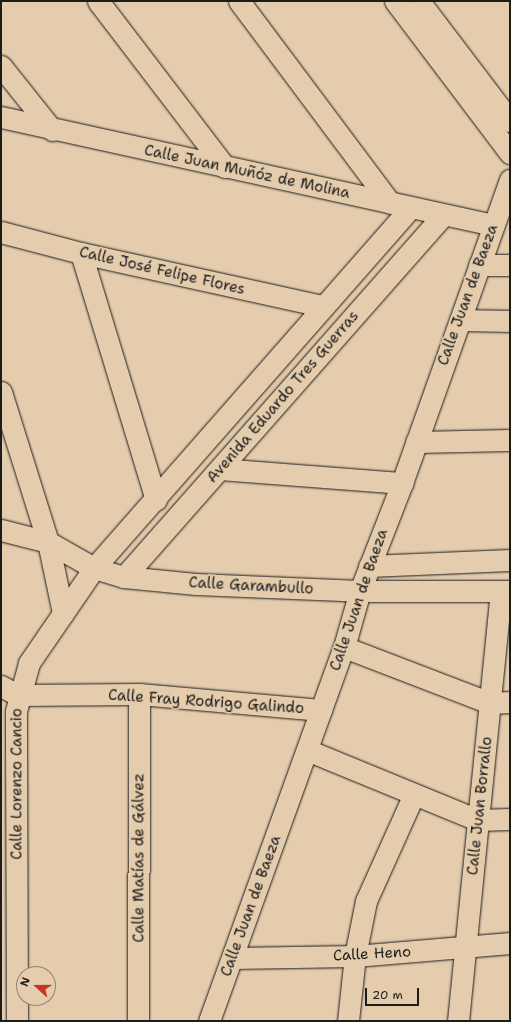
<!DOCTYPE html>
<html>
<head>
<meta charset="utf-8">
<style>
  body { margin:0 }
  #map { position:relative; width:511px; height:1022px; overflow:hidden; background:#e4ccac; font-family:"Shantell Sans",sans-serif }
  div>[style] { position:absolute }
  .roads { filter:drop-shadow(0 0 1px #1c1c1c) drop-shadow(0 0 1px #1c1c1c) }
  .minor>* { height:21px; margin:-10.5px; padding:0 10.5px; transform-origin:10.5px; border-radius:10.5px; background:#e4ccac }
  span { translate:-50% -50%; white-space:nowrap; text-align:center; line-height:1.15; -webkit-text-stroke:3.5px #e4ccac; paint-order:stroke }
  .street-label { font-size:15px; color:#1c1c1c }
  .frame { position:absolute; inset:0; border:2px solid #1c1c1c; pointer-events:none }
  .north { position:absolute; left:16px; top:966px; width:40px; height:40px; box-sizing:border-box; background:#e4ccac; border:1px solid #948672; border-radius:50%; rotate:291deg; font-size:11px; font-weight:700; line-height:16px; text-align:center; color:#1c1c1c }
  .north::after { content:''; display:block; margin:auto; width:14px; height:18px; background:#c8321e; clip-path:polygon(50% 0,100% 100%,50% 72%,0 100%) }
  .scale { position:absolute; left:365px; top:988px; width:54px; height:18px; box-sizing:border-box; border:2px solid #1c1c1c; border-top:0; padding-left:5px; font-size:12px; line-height:14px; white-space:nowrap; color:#1c1c1c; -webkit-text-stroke:3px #e4ccac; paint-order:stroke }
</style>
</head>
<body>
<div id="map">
  <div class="roads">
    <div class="minor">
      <i style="left:98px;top:1px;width:209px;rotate:52.6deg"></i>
      <i style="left:239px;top:1px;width:252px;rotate:53.2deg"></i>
      <i style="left:395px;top:1px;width:191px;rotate:52.9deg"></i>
      <i style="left:419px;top:1px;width:151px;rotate:52.8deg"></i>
      <i style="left:1px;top:66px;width:82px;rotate:51.4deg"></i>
      <i style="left:1px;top:117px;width:504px;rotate:12.38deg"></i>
      <i style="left:1px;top:232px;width:83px;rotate:14.7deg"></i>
      <i style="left:81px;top:253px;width:248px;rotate:12.4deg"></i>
      <i style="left:81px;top:253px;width:258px;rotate:73.1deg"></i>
      <i style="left:479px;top:265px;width:31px"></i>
      <i style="left:460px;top:320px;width:50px;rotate:1.1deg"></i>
      <i style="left:1px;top:392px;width:157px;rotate:72.6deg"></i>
      <i style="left:48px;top:542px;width:73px;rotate:78.1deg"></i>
      <i style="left:416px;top:442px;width:94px;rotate:-1.2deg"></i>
      <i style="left:220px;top:469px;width:183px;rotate:4.4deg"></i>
      <i style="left:1px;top:530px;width:49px;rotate:14.3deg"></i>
      <i style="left:48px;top:542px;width:53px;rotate:29.5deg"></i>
      <i style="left:94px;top:568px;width:31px;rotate:17deg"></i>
      <i style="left:124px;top:577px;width:72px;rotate:5.6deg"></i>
      <i style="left:196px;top:584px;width:164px;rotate:2.4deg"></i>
      <i style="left:360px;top:591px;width:150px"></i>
      <i style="left:369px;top:566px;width:141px;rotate:-2.4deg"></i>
      <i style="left:124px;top:577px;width:481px;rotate:-48.6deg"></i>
      <i style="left:344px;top:647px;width:156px;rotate:21deg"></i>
      <i style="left:490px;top:703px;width:20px;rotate:-3deg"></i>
      <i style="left:1px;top:686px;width:19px;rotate:28deg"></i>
      <i style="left:18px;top:695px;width:121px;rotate:-0.5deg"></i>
      <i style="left:139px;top:694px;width:183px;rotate:5deg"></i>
      <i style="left:307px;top:750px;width:185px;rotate:22.3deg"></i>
      <i style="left:478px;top:820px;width:32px;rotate:-2deg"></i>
      <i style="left:233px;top:958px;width:122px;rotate:-0.9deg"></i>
      <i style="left:355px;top:956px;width:156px;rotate:-4.8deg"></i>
      <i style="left:17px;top:1021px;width:310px;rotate:-90.2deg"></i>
      <i style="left:16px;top:711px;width:50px;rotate:-74.8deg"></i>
      <i style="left:29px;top:663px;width:115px;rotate:-55.6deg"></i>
      <i style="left:94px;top:568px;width:479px;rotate:-48.7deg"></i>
      <i style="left:138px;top:1021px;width:327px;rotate:-89.8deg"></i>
      <i style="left:209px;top:1021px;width:398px;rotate:-70.2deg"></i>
      <i style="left:344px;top:647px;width:58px;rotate:-74.1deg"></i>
      <i style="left:360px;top:591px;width:116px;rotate:-68.7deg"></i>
      <i style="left:402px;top:483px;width:322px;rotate:-70.4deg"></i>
      <i style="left:348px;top:1021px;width:65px;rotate:-83.9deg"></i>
      <i style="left:355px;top:956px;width:56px;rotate:-78.7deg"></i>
      <i style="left:366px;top:901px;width:117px;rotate:-65.8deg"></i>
      <i style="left:458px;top:1021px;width:431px;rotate:-84.3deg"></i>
    </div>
  </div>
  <div class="street-label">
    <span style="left:247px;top:172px;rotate:12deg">Calle Juan Muñóz de Molina</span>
    <span style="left:162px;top:271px;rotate:13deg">Calle José Felipe Flores</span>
    <span style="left:468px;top:295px;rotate:-70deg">Calle Juan de Baeza</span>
    <span style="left:283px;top:397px;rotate:-49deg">Avenida Eduardo Tres Guerras</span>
    <span style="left:251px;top:586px;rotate:3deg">Calle Garambullo</span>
    <span style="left:359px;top:600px;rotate:-71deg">Calle Juan de Baeza</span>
    <span style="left:206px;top:702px;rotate:4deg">Calle Fray Rodrigo Galindo</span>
    <span style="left:17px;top:784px;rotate:-90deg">Calle Lorenzo Cancio</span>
    <span style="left:480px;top:806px;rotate:-84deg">Calle Juan Borrallo</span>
    <span style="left:139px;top:858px;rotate:-90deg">Calle Matías de Gálvez</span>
    <span style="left:251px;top:906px;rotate:-70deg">Calle Juan de Baeza</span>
    <span style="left:372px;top:954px;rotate:-3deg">Calle Heno</span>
  </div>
  <div class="frame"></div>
  <div class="north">N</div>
  <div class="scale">20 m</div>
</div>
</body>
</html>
